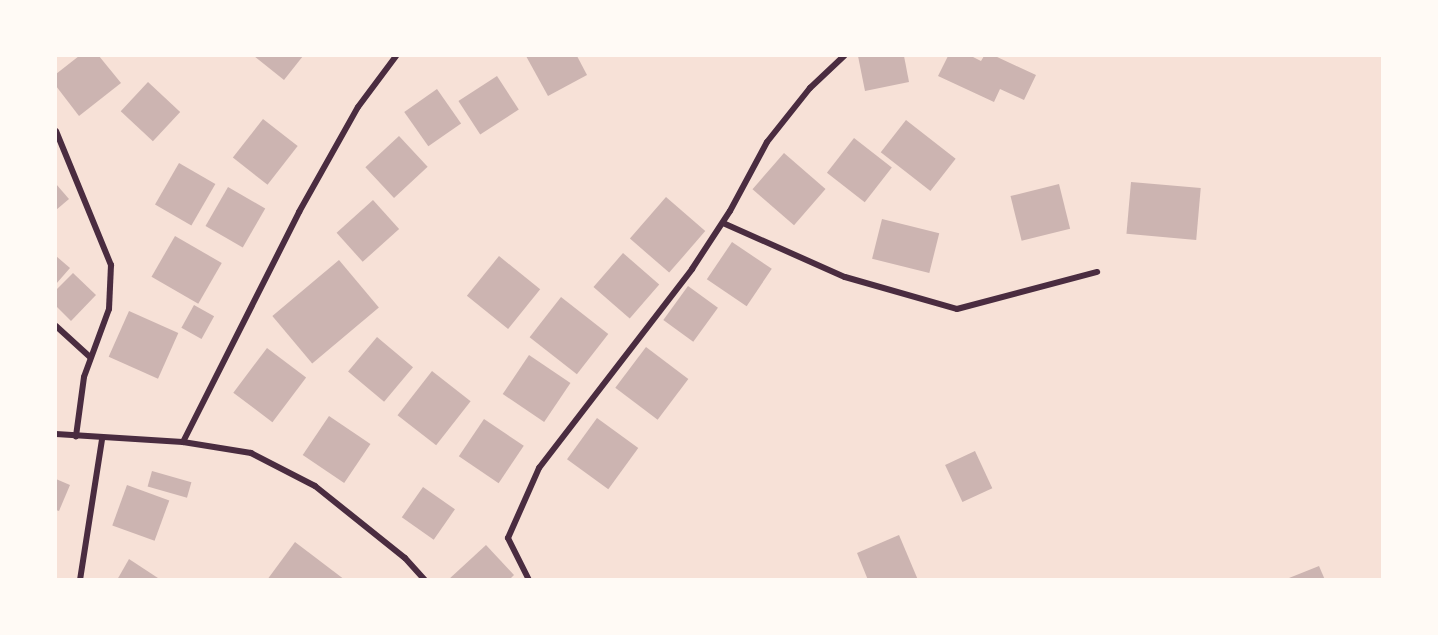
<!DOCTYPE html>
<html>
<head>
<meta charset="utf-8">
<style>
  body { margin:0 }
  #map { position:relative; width:1438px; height:635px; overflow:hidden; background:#f7e1d7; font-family:Manrope,sans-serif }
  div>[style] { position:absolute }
  .building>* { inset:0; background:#ccb4b1; transform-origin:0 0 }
  .minor>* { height:6px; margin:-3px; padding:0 3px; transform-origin:3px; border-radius:3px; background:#4a2c40 }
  span { translate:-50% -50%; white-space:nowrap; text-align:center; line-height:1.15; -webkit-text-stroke:6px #fffaf5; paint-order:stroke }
  .frame { position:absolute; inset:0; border:57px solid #fffaf5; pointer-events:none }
</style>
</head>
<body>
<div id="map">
  <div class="building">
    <i style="clip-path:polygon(79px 56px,99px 56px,121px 83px,79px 116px,56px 86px,56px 74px)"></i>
    <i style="clip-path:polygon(254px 56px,303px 56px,284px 80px)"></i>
    <i style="clip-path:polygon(526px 56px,577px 56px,587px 75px,548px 96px)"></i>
    <i style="clip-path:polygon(858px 56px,904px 56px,909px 82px,865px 91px)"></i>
    <i style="clip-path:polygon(948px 56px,971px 56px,981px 61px,984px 56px,995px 56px,1036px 75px,1024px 100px,1000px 89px,994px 102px,938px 76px)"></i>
    <i style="left:497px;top:76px;width:40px;height:46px;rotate:57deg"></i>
    <i style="left:148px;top:82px;width:44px;height:40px;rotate:43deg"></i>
    <i style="left:437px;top:89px;width:42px;height:40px;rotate:55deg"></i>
    <i style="left:263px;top:119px;width:44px;height:49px;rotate:38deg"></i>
    <i style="left:906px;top:120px;width:63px;height:41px;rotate:38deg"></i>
    <i style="left:399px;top:136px;width:42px;height:46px;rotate:47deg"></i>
    <i style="left:854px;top:138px;width:48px;height:44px;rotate:38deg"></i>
    <i style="left:784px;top:153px;width:55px;height:48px;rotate:41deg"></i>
    <i style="left:179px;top:163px;width:42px;height:48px;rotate:30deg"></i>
    <i style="left:1131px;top:182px;width:70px;height:52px;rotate:5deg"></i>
    <i style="clip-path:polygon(56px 184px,69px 199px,56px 210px)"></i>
    <i style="left:1059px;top:184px;width:46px;height:50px;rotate:76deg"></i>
    <i style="left:228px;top:187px;width:43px;height:45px;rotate:30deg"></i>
    <i style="left:666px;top:197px;width:52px;height:55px;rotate:41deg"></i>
    <i style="left:373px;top:200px;width:39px;height:49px;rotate:48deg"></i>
    <i style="left:882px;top:219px;width:59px;height:41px;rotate:14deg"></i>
    <i style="left:175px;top:236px;width:54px;height:47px;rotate:30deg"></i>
    <i style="left:732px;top:242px;width:48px;height:45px;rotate:34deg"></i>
    <i style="left:623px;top:253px;width:48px;height:45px;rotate:41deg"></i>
    <i style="clip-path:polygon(56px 256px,70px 268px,56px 284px)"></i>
    <i style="left:499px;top:256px;width:53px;height:51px;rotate:39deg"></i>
    <i style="left:339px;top:260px;width:62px;height:87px;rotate:50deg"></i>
    <i style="clip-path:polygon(73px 273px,96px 295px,71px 321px,56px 306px,56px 290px)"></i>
    <i style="left:688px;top:286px;width:37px;height:42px;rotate:36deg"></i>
    <i style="left:561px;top:297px;width:60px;height:51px;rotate:38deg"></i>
    <i style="left:194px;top:305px;width:23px;height:26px;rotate:29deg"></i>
    <i style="left:129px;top:311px;width:54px;height:50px;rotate:24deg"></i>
    <i style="left:377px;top:337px;width:47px;height:45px;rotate:40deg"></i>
    <i style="left:646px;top:347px;width:53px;height:51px;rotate:37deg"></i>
    <i style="left:267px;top:348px;width:49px;height:56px;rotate:37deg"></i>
    <i style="left:529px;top:355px;width:50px;height:47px;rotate:34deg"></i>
    <i style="left:432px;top:371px;width:49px;height:56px;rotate:38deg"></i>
    <i style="left:329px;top:416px;width:50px;height:47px;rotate:34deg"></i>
    <i style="left:597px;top:418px;width:51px;height:51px;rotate:36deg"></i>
    <i style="left:484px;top:419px;width:48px;height:45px;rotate:34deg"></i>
    <i style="left:975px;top:451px;width:41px;height:33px;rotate:65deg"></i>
    <i style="left:152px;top:471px;width:41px;height:16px;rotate:16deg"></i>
    <i style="clip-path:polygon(56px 479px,70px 485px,59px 511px,56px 510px)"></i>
    <i style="left:127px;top:485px;width:45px;height:43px;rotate:20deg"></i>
    <i style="left:423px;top:487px;width:39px;height:37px;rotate:35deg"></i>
    <i style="clip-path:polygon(899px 535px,918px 580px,868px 580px,857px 553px)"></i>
    <i style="clip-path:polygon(295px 542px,345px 580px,267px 580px)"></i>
    <i style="clip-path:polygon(486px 545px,514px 575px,509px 580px,448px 580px)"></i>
    <i style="clip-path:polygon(129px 559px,161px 580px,117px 580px)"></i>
    <i style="clip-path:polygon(1319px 566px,1325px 580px,1289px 580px,1289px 578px)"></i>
  </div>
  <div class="minor">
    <i style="left:56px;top:131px;width:145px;rotate:67.7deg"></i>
    <i style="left:111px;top:265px;width:44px;rotate:92.6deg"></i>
    <i style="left:109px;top:309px;width:72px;rotate:110.2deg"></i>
    <i style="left:84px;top:377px;width:60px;rotate:97.7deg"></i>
    <i style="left:723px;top:223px;width:133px;rotate:23.9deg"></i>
    <i style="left:845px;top:277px;width:116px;rotate:15.9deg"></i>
    <i style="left:957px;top:309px;width:145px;rotate:-14.8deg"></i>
    <i style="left:56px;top:326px;width:46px;rotate:42.4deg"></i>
    <i style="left:56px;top:434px;width:127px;rotate:3.6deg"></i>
    <i style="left:183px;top:442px;width:69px;rotate:9.2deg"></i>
    <i style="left:251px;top:453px;width:72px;rotate:27.3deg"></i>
    <i style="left:315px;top:486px;width:115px;rotate:38.7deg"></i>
    <i style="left:405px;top:558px;width:30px;rotate:48deg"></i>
    <i style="left:183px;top:442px;width:258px;rotate:-63.2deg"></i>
    <i style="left:299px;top:212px;width:120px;rotate:-60.7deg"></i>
    <i style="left:358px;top:107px;width:64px;rotate:-53.3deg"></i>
    <i style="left:80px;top:580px;width:143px;rotate:-81.1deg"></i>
    <i style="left:529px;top:580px;width:47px;rotate:-116.6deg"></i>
    <i style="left:508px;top:538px;width:77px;rotate:-66.1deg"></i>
    <i style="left:539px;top:468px;width:251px;rotate:-52.4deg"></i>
    <i style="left:692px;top:269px;width:69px;rotate:-56.8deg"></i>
    <i style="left:730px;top:211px;width:78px;rotate:-61.8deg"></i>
    <i style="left:767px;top:142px;width:69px;rotate:-51.5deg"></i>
    <i style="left:810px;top:88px;width:47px;rotate:-43.3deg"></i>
  </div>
  <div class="frame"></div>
</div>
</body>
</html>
